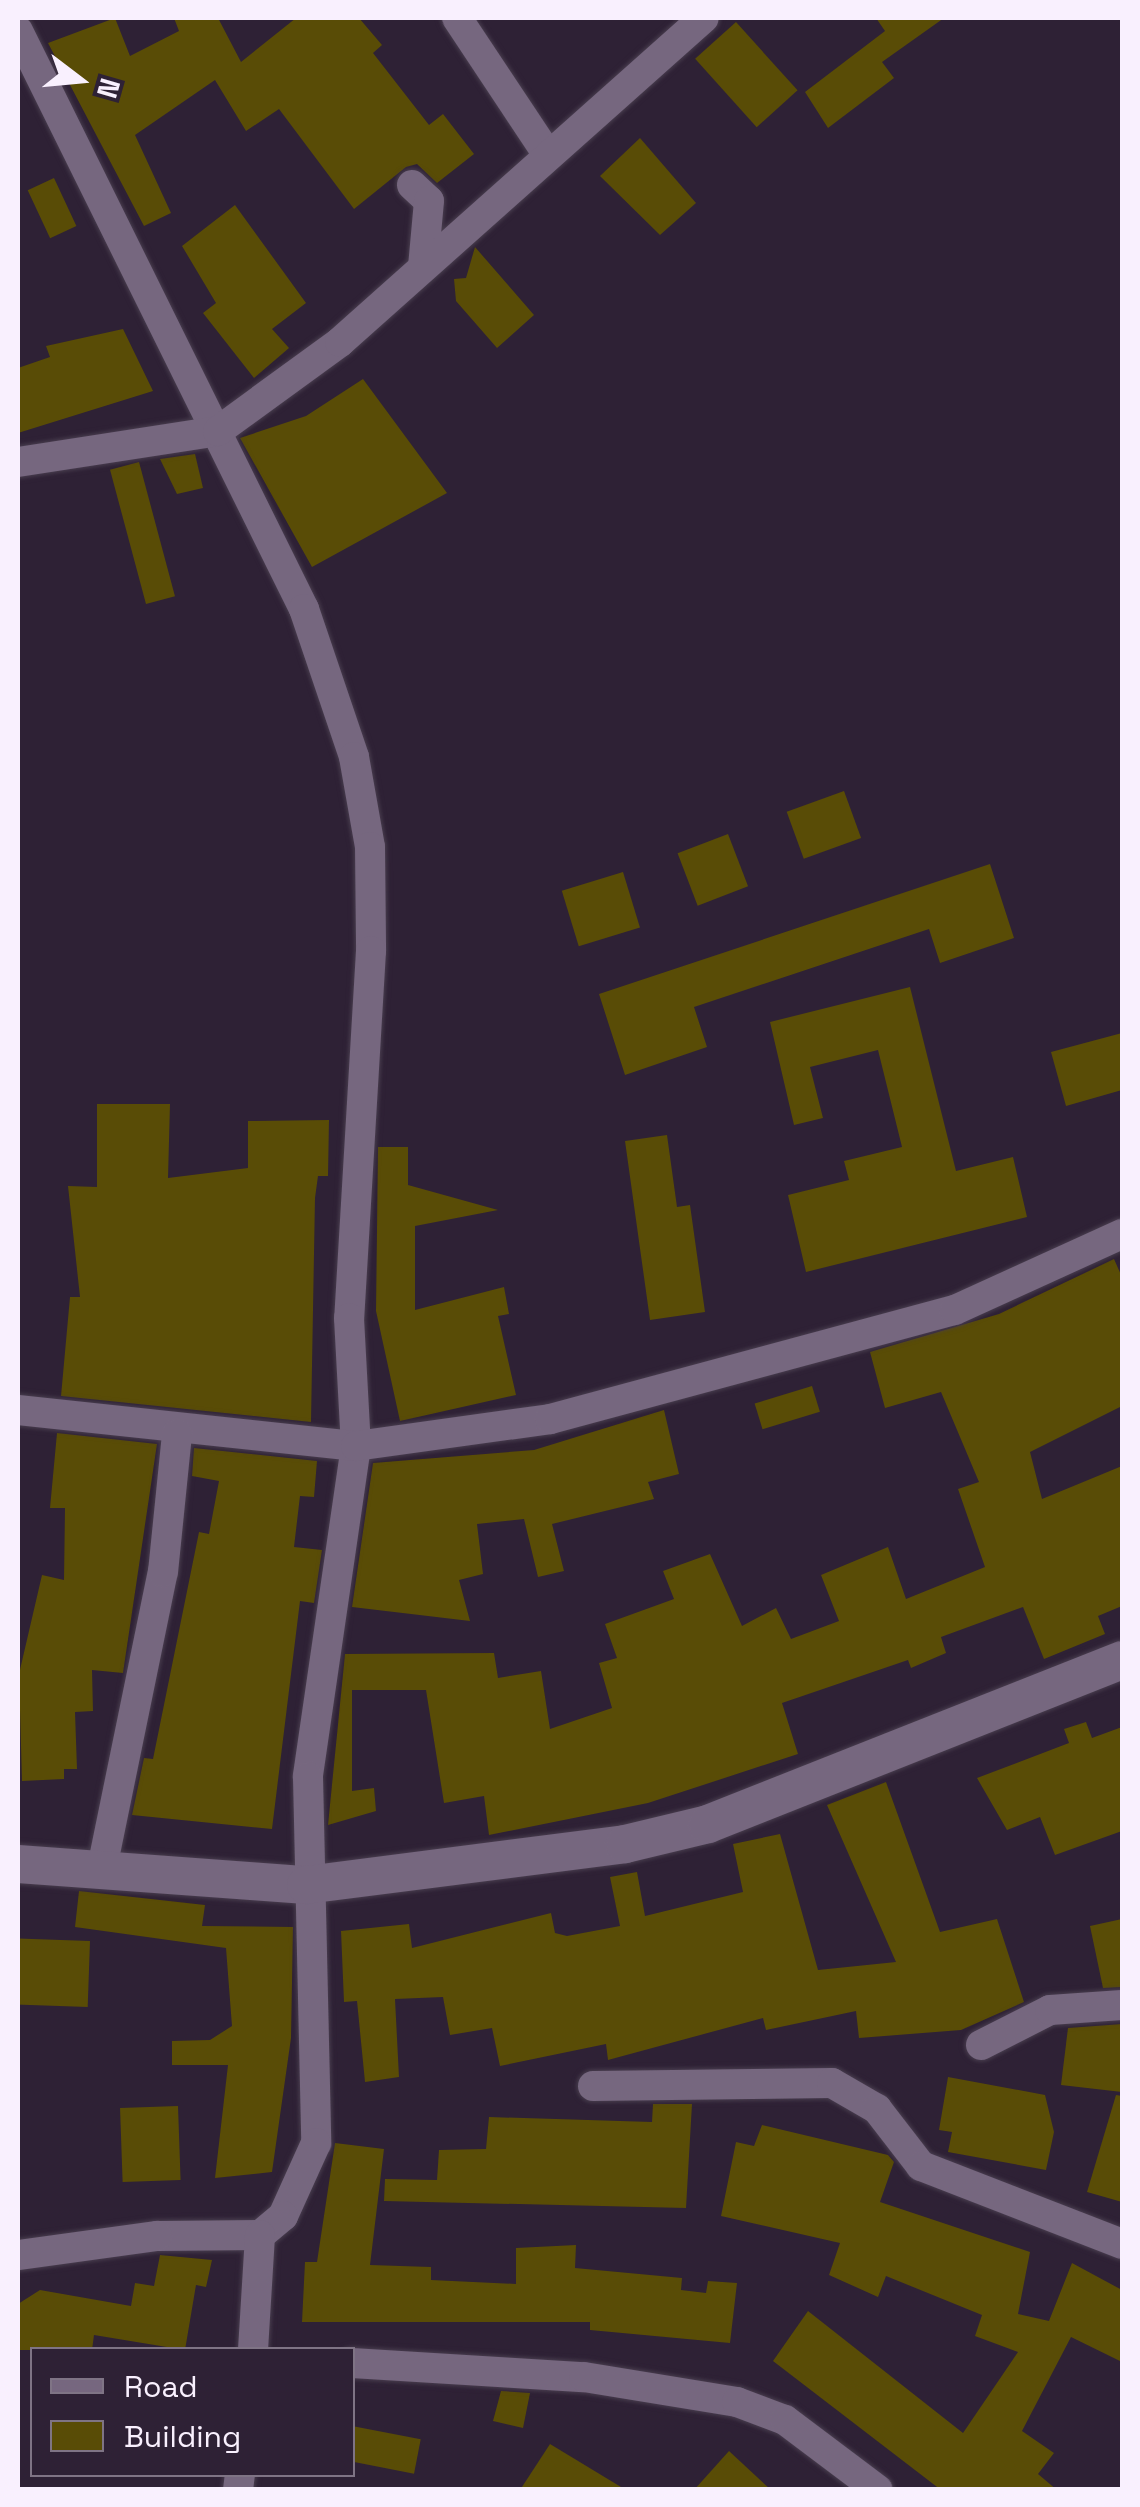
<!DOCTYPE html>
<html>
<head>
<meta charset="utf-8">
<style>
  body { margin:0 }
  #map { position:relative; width:1140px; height:2507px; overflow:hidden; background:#2e2135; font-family:"Space Grotesk",sans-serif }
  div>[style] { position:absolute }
  .building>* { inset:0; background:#594c06; transform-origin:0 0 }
  .roads { filter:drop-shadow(0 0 2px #483d4e) drop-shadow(0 0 2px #483d4e) }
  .minor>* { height:30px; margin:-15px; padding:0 15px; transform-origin:15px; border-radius:15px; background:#76677f }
  .tertiary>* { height:38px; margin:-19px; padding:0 19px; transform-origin:19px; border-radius:19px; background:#76677f }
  span { translate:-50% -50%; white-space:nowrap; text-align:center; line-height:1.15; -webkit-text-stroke:8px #2e2135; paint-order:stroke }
  .frame { position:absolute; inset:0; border:20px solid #f9f0fe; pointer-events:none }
  .legend { position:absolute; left:30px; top:2347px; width:325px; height:130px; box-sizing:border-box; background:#2e2135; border:2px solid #7f7485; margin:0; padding:12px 18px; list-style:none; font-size:30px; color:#f9f0fe }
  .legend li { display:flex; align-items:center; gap:20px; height:50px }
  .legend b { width:50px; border:2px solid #7f7485 }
  .north { position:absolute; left:30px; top:30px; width:100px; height:100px; -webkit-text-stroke:8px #2e2135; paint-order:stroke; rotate:106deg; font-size:28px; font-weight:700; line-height:40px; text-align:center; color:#f9f0fe }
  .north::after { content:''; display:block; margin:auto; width:35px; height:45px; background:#f9f0fe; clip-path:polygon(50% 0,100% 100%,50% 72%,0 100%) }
</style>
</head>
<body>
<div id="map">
  <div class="building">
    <i style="clip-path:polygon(115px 18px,130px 56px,179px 31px,174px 18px,218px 18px,241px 62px,296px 18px,359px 18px,382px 45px,373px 53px,429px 125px,443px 114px,474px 154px,437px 183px,417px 164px,406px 167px,354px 209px,279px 109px,246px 131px,215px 80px,135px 135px,171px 213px,144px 226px,48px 43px)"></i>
    <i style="clip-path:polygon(876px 18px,944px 18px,882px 62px,894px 78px,828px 128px,805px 92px,885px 31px)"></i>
    <i style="left:736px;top:22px;width:92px;height:55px;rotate:48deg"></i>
    <i style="clip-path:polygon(640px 138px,696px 203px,660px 235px,600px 176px)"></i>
    <i style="left:54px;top:178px;width:53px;height:29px;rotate:65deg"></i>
    <i style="clip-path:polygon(235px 205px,306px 303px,272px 329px,289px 348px,254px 378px,203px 313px,216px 303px,182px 246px)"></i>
    <i style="clip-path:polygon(475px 247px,534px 315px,497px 348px,456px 301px,454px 279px,466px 278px)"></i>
    <i style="clip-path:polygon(123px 329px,153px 391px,18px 433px,18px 368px,50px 357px,46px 346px)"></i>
    <i style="clip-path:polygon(363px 379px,447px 493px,312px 567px,240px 438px,306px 416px)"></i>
    <i style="clip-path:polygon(195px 454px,203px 488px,177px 494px,160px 459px)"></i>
    <i style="left:139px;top:462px;width:139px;height:30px;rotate:75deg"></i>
    <i style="left:844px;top:791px;width:50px;height:61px;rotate:70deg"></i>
    <i style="left:728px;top:834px;width:56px;height:54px;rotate:69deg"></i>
    <i style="clip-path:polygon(990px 864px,1014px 938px,940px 963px,929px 929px,694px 1007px,707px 1047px,625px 1075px,599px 994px)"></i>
    <i style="left:623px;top:872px;width:58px;height:64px;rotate:73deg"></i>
    <i style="clip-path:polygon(910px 987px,956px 1171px,1013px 1157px,1027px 1217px,806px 1272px,788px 1195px,849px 1180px,844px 1161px,902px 1147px,878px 1050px,810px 1067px,823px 1118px,794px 1125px,770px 1022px)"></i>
    <i style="clip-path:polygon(1122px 1033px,1122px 1090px,1066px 1106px,1051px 1052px)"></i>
    <i style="clip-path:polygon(97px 1104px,170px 1104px,168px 1178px,248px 1168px,248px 1121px,329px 1120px,328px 1176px,318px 1176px,315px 1198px,311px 1422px,61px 1396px,70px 1297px,80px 1297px,68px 1186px,97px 1187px)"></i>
    <i style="clip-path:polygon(667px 1135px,677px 1207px,690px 1205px,705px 1312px,650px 1320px,625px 1141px)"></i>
    <i style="clip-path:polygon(378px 1147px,408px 1147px,408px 1185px,498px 1210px,415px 1226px,415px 1310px,504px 1287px,509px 1314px,498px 1316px,516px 1395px,400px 1421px,376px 1311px)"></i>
    <i style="clip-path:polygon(1114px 1259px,1122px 1277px,1122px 1406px,1030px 1452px,1042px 1499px,1122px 1466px,1122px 1606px,1098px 1616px,1105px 1634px,1044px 1659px,1023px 1607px,941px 1637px,946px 1653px,911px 1668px,908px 1660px,782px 1703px,798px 1754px,648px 1803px,489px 1835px,484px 1796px,444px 1803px,426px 1690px,352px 1690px,352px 1791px,374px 1788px,376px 1811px,328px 1825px,345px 1654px,494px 1653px,498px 1678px,541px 1671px,550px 1729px,612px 1708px,599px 1663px,617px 1658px,605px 1624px,674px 1599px,663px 1571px,710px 1554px,742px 1626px,776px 1608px,791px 1639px,839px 1621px,821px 1575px,888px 1547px,906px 1599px,985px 1567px,958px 1489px,979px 1482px,941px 1392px,885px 1408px,870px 1352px,999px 1314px)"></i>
    <i style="left:812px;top:1386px;width:27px;height:60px;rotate:73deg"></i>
    <i style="clip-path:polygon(664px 1410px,679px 1474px,648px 1482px,654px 1499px,552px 1524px,564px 1571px,538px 1577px,524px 1519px,477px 1524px,483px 1574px,459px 1580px,470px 1621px,352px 1607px,373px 1463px,534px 1450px)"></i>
    <i style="clip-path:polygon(57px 1433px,157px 1444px,123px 1673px,92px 1670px,93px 1711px,75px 1712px,77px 1769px,64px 1769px,64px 1779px,22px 1781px,19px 1674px,42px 1575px,64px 1580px,65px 1508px,50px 1508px)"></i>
    <i style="clip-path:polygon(194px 1448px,317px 1461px,314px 1497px,300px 1496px,294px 1547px,322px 1550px,314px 1603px,300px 1601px,272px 1829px,132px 1815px,144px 1758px,153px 1759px,199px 1532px,209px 1534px,219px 1481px,192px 1476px)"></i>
    <i style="clip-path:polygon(1086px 1722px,1092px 1738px,1122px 1727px,1122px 1831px,1055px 1855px,1040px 1817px,1007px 1830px,977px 1778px,1069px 1743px,1064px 1729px)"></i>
    <i style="clip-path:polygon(886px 1782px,940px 1932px,997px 1919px,1024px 2002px,961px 2030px,859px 2038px,856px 2011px,766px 2030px,763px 2018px,608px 2060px,606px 2044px,500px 2066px,492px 2028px,450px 2035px,443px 1997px,395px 1999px,399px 2077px,365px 2082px,357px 2001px,344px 2002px,341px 1931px,409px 1924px,412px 1948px,551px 1913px,555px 1933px,567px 1936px,620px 1926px,610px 1877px,637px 1872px,645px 1916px,743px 1892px,733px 1844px,780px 1834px,818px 1970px,896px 1962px,827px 1805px)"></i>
    <i style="clip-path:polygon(79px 1891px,205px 1905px,202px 1926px,293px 1927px,291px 2038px,272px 2172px,215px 2178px,228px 2065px,172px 2065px,172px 2041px,210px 2040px,232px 2026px,226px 1948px,75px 1927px)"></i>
    <i style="clip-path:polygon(1122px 1919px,1122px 1987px,1103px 1988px,1090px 1926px)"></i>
    <i style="left:90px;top:1941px;width:66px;height:72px;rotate:92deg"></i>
    <i style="clip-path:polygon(1122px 2024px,1122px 2092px,1061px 2085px,1068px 2028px)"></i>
    <i style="clip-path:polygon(948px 2077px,1045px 2095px,1054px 2132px,1046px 2170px,948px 2152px,952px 2132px,939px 2130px)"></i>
    <i style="clip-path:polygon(1116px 2095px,1122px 2096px,1122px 2202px,1087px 2192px)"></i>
    <i style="clip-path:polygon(653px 2104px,692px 2104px,686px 2208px,384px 2201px,385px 2179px,437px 2180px,439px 2150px,486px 2149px,489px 2117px,652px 2122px)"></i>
    <i style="left:178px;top:2106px;width:74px;height:58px;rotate:88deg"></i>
    <i style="clip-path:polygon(762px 2125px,888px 2155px,894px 2162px,880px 2202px,1030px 2252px,1018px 2314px,1049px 2321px,1072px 2263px,1122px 2290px,1122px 2362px,1071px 2337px,1022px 2431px,1054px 2453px,1038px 2474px,1057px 2490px,941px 2490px,773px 2361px,808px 2311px,963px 2433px,1018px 2352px,975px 2336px,982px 2315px,886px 2276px,878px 2297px,829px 2275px,840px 2243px,721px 2216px,736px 2142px,754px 2146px)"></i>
    <i style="clip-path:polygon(335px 2143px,384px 2149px,370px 2265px,431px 2267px,431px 2280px,516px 2284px,516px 2248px,576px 2245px,575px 2268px,682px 2278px,681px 2290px,706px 2293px,708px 2281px,737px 2283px,730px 2343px,590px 2330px,590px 2322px,302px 2322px,305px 2262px,317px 2262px)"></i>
    <i style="clip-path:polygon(160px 2255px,212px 2260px,206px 2287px,196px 2285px,185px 2350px,94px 2335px,92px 2350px,18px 2350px,18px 2304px,40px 2290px,131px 2306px,135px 2283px,154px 2286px)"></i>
    <i style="clip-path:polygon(501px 2391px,530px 2393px,523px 2428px,493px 2421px)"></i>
    <i style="left:352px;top:2426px;width:70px;height:35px;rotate:11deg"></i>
    <i style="clip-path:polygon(550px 2444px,626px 2490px,520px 2490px)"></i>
    <i style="clip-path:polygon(729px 2451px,771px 2490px,694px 2490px)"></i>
  </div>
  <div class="roads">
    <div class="minor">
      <i style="left:457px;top:18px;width:161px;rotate:56.4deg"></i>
      <i style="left:18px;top:31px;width:645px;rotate:63.67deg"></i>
      <i style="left:304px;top:609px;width:156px;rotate:71.3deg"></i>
      <i style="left:354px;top:757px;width:91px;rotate:79.9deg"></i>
      <i style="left:370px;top:847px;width:104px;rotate:89.4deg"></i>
      <i style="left:371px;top:951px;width:368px;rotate:93.4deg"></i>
      <i style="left:349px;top:1318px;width:128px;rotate:86.9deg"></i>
      <i style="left:356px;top:1446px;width:334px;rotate:98.3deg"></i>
      <i style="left:308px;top:1777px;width:366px;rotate:88.7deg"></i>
      <i style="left:316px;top:2143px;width:80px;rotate:114.3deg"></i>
      <i style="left:283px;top:2216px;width:30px;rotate:140deg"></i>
      <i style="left:260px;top:2235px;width:103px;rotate:179.4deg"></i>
      <i style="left:157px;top:2236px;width:140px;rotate:172.2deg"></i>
      <i style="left:412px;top:185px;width:23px;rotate:43deg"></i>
      <i style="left:429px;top:201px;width:66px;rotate:95.2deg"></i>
      <i style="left:18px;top:462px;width:202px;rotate:-8.8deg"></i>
      <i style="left:218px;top:431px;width:151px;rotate:-36.1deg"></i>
      <i style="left:340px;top:342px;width:487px;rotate:-41.7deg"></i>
      <i style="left:18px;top:1410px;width:340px;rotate:6.1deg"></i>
      <i style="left:356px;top:1446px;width:196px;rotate:-7.9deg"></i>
      <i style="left:550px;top:1419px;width:419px;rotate:-15.1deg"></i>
      <i style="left:955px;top:1310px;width:183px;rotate:-24.5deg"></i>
      <i style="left:102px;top:1868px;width:302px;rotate:-78.4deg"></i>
      <i style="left:163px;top:1572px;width:139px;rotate:-84.2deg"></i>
      <i style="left:981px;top:2045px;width:77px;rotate:-26.9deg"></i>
      <i style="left:1050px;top:2010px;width:72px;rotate:-4deg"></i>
      <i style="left:593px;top:2086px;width:239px;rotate:-0.7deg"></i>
      <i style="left:832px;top:2083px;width:52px;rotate:30deg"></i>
      <i style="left:877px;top:2109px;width:72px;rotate:52.3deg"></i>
      <i style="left:921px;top:2166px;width:216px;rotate:21.2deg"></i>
      <i style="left:253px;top:2350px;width:115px;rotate:-86.5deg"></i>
      <i style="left:352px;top:2363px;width:232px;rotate:3.5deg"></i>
      <i style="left:584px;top:2377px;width:155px;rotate:9.3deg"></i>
      <i style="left:737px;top:2402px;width:51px;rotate:20.6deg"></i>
      <i style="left:785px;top:2420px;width:116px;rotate:37deg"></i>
      <i style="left:238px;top:2490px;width:16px;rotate:-83deg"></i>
    </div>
    <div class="tertiary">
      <i style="left:18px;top:1864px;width:289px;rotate:4.2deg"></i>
      <i style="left:306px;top:1885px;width:322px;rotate:-7.3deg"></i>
      <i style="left:625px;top:1844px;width:85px;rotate:-13.5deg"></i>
      <i style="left:708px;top:1824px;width:445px;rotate:-21.6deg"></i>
    </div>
  </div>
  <div class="frame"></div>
  <ul class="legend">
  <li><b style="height:12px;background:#76677f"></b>Road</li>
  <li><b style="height:28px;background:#594c06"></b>Building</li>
  </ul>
  <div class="north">N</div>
</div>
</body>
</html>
